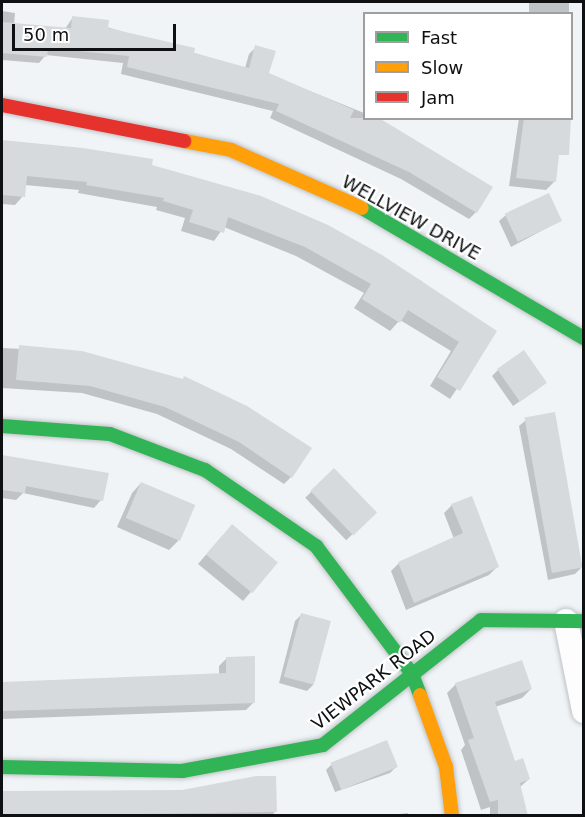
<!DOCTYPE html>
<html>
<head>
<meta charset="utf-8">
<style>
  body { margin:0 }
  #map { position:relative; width:585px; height:817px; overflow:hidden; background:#f0f4f7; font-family:"DejaVu Sans",sans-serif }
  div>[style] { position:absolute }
  .shadow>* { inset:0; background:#0003; transform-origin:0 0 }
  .building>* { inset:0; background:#d7dadd; transform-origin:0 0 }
  .roads { filter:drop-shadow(0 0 2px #bfc2c5) drop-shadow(0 0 2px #bfc2c5) }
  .street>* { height:24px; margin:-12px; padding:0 12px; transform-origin:12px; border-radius:12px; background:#fdfdfe }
  .fast>* { height:14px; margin:-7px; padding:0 7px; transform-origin:7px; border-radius:7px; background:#30b455 }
  .slow>* { height:14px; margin:-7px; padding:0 7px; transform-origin:7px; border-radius:7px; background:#ff9f0a }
  .jam>* { height:14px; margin:-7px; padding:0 7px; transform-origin:7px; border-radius:7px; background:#e5322d }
  span { translate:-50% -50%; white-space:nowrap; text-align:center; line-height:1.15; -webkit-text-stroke:4.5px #fff; paint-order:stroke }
  .street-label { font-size:18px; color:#0e1012 }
  .frame { position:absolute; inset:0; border:3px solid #0e1012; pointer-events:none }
  .legend { position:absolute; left:363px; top:12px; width:210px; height:108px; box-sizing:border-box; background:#fff; border:2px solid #9f9fa0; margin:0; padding:8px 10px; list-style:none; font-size:18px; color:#0e1012 }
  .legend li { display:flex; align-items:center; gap:12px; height:30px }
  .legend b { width:30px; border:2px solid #9f9fa0 }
  .scale { position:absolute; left:12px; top:24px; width:164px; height:27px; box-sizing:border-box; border:3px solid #0e1012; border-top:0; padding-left:8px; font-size:18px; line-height:21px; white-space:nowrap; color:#0e1012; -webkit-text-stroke:4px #fff; paint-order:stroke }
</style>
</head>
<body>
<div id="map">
  <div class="shadow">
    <i style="left:529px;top:2px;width:40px;height:12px"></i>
    <i style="clip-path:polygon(2px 11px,15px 13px,14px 25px,65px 29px,73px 17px,245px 68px,249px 54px,256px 47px,268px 74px,364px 113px,364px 118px,476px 212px,469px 219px,401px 179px,270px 118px,273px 111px,121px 74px,123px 63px,46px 55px,39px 63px,2px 60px)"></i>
    <i style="clip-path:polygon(519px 118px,562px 118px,555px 181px,546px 190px,509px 186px)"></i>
    <i style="clip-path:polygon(2px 141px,83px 149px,150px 166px,327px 226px,423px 282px,421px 286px,495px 332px,450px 399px,430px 386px,451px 351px,400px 320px,390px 331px,354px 308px,364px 293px,296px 256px,224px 227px,214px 241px,181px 231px,185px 218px,156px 210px,157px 207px,78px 193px,79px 190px,25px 185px,23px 196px,15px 205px,2px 204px)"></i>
    <i style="clip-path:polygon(506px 215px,560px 221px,511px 247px,499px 221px)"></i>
    <i style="clip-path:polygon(2px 348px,82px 352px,182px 380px,291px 477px,284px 484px,231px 449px,157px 414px,82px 393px,2px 388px)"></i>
    <i style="clip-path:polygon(498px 370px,538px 389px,513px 406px,492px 376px)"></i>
    <i style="clip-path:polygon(526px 420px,581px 568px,575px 574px,548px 580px,519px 426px)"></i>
    <i style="clip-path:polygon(2px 457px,107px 475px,101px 500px,94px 508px,23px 493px,16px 500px,2px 498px)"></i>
    <i style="left:334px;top:470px;width:59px;height:40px;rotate:46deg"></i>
    <i style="clip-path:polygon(141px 483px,193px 506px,178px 541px,169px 550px,117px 527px,132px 493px)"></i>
    <i style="clip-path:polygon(452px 505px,497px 567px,489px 575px,406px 610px,391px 571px,399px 563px,454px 539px,444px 513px)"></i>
    <i style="clip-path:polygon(223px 535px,276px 563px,243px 601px,198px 564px)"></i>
    <i style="clip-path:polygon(301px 615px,329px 622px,313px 685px,307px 691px,279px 683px,295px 621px)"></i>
    <i style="clip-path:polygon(227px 658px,254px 702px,246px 710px,2px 719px,2px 685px,219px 675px,219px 666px)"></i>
    <i style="clip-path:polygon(456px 684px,531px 689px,522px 698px,495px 707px,514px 763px,529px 779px,520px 787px,526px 816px,490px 816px,490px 807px,481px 810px,461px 750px,465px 745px,447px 693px)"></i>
    <i style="clip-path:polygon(332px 764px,396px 767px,390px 773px,335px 792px,326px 770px)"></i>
    <i style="clip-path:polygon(60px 800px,276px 811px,271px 816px,60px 816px)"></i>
    <i style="clip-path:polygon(408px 813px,409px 816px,383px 816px)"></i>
  </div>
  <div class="building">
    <i style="clip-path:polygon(72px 16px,109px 20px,108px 28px,195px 48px,194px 53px,249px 68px,255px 45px,276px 51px,269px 73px,354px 110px,350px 118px,379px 118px,493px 187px,477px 213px,409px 172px,276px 111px,279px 104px,127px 67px,129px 56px,48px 48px,47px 57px,2px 53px,2px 22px,71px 28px)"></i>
    <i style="clip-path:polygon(524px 118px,571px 118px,569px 155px,559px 155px,556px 182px,516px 178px)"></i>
    <i style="clip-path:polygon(2px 140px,83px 148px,153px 159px,152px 165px,261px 196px,328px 225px,382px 255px,497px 331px,460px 391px,437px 377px,459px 342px,408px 310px,400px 323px,362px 299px,371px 284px,305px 247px,228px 217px,224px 233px,189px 222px,193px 210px,163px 201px,164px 198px,86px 185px,87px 182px,27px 176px,25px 197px,2px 195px)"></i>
    <i style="left:549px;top:193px;width:31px;height:49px;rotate:65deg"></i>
    <i style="clip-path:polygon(19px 345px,82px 351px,183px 379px,184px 376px,247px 406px,312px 448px,292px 478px,239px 442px,165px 407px,90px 386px,16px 380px)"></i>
    <i style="left:524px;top:350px;width:40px;height:33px;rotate:55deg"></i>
    <i style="left:555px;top:412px;width:158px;height:31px;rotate:80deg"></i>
    <i style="clip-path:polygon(2px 455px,109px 473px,103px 501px,26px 486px,25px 493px,2px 490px)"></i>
    <i style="left:334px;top:468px;width:62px;height:33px;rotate:46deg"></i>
    <i style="left:141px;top:482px;width:59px;height:39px;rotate:23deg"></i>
    <i style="clip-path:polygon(472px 496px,499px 567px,414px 603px,398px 562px,463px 533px,451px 504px)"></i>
    <i style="left:232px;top:524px;width:60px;height:40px;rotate:40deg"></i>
    <i style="left:301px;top:613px;width:31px;height:66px;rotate:15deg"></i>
    <i style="clip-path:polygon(255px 656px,255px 703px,2px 711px,2px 682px,226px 673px,226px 657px)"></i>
    <i style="clip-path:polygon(522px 660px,532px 689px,495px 702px,515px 761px,523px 758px,530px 779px,520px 783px,528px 816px,498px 816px,498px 800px,490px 802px,468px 740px,474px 738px,455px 683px)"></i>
    <i style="left:387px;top:740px;width:29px;height:61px;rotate:68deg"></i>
    <i style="clip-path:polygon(256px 776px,276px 776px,277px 812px,2px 816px,2px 791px,182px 790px)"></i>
  </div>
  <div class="roads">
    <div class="street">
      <i style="left:566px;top:621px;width:92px;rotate:78.7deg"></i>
    </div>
    <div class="fast">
      <i style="left:362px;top:208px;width:257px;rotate:30.4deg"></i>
      <i style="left:2px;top:426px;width:108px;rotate:4.2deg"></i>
      <i style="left:110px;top:434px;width:102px;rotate:20.8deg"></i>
      <i style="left:205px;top:470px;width:135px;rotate:34.4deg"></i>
      <i style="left:316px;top:546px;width:160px;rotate:53.1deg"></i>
      <i style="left:412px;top:674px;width:22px;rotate:69deg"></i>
      <i style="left:2px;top:767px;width:180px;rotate:1.3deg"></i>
      <i style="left:182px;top:771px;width:143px;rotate:-10.4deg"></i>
      <i style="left:323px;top:745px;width:201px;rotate:-38.3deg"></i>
      <i style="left:481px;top:620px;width:103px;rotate:0.6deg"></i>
    </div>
    <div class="slow">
      <i style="left:184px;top:141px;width:48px;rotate:10.8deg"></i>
      <i style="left:231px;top:150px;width:143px;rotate:23.9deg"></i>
      <i style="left:420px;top:695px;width:77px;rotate:70.1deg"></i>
      <i style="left:446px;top:767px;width:49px;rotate:83deg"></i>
    </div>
    <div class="jam">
      <i style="left:2px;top:105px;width:186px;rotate:11.2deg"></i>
    </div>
  </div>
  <div class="street-label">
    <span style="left:411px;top:218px;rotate:29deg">WELLVIEW DRIVE</span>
    <span style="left:374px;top:680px;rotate:-38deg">VIEWPARK ROAD</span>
  </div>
  <div class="frame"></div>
  <ul class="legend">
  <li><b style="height:8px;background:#30b455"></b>Fast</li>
  <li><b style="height:8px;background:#ff9f0a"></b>Slow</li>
  <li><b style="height:8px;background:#e5322d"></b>Jam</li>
  </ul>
  <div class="scale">50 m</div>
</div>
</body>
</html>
